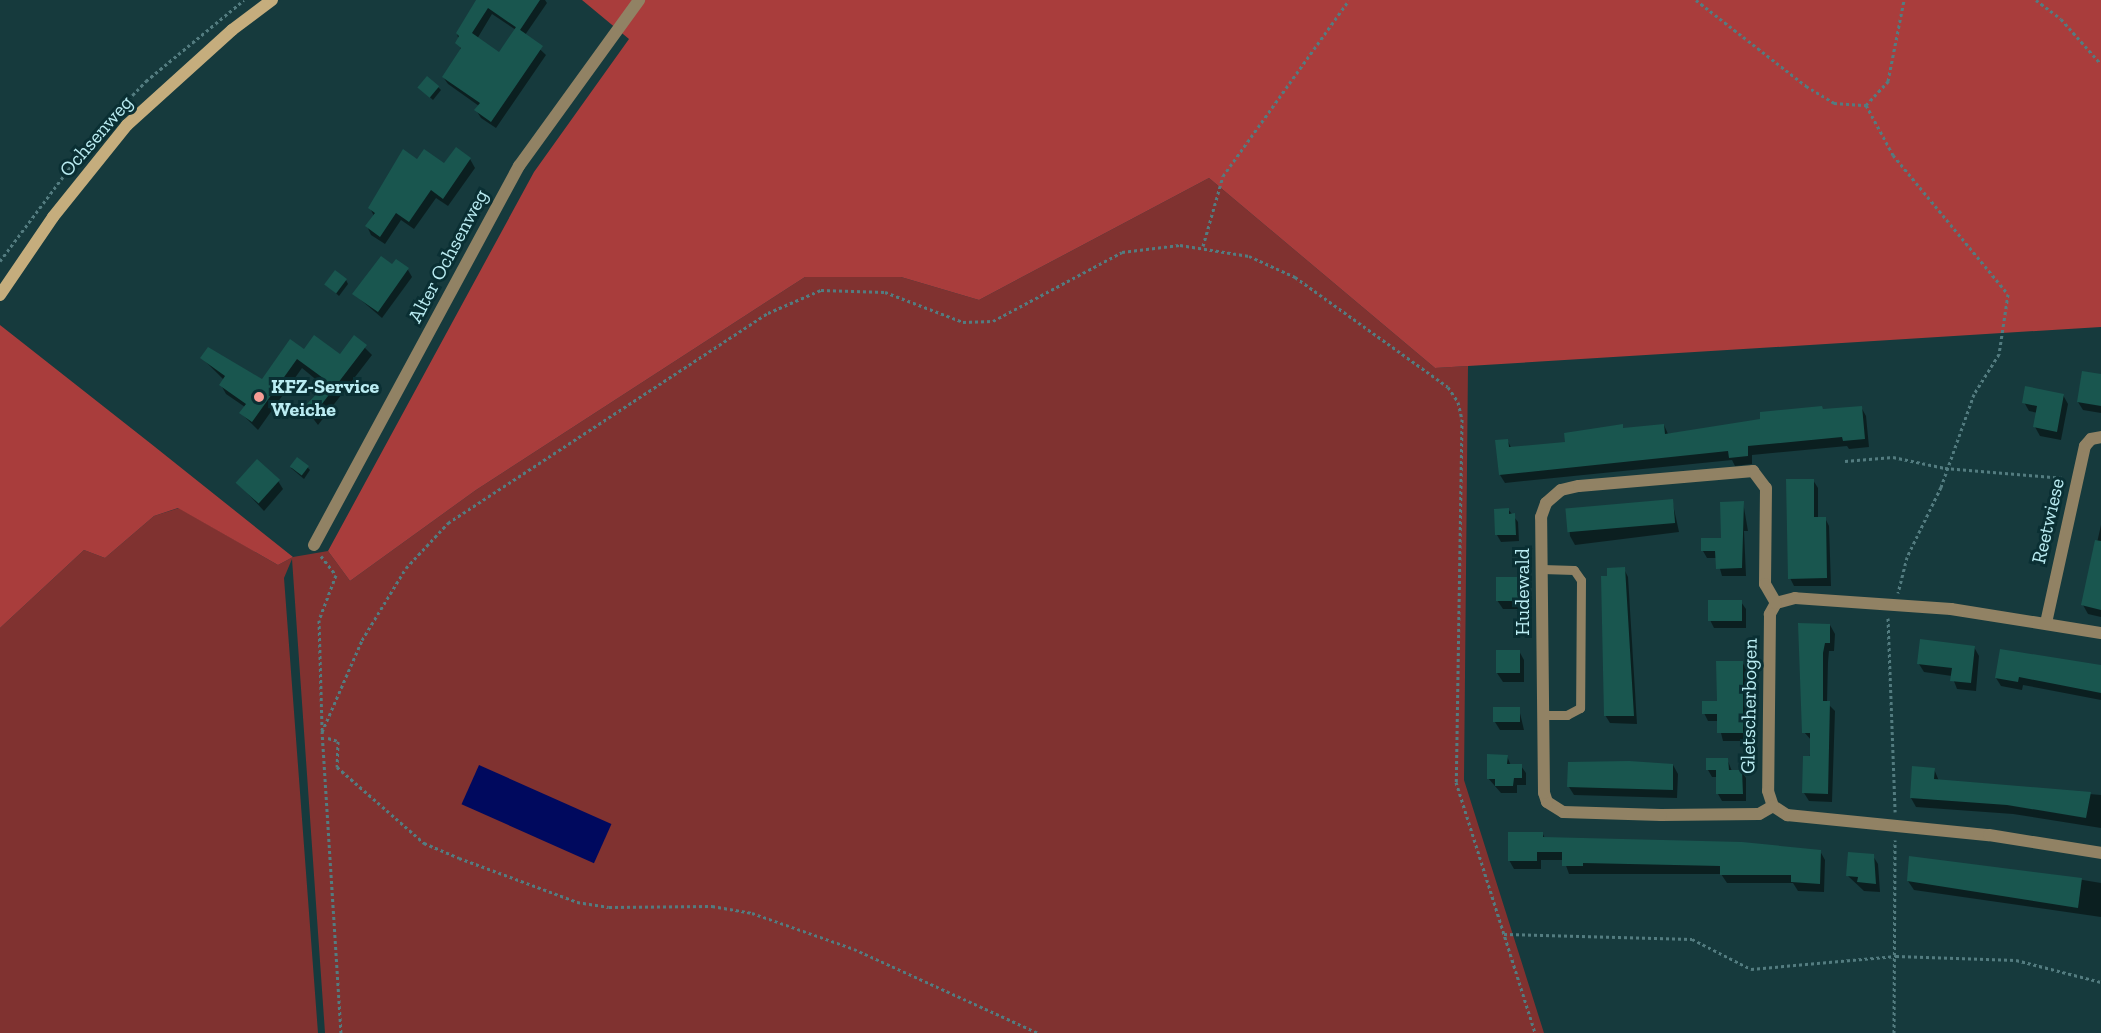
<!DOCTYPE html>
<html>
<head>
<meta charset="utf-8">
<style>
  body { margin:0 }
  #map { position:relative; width:2101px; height:1033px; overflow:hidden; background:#163a3d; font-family:"Zilla Slab",serif }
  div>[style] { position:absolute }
  .green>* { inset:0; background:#803230 }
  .forest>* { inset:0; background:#a93d3c }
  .water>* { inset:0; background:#00095e; transform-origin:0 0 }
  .shadow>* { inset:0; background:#0007 }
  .building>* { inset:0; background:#19564f; transform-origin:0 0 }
  .path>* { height:3px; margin-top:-1.5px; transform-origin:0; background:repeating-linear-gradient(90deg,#537c80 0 3px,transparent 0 6px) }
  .lane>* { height:9px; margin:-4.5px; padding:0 4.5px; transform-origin:4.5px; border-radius:4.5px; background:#918264 }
  .street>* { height:12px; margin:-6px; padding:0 6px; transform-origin:6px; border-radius:6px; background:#918264 }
  .secondary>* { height:12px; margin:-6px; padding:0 6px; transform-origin:6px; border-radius:6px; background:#c5ad7d }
  .dots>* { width:16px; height:16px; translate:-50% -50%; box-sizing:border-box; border:3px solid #0a2f33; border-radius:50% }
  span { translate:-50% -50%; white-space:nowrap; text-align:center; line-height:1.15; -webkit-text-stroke:6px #0a2f33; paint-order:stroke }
  .street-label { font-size:20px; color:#baecf2 }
  .poi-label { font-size:20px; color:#baecf2; font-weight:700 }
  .left { translate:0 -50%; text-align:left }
</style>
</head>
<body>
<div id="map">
  <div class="green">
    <i style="clip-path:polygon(1209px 178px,1435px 368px,1468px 366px,1464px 780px,1544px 1033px,325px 1033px,292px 559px,284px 578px,318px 1033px,0 1033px,0 628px,84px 550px,105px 558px,154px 516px,179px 508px,278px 565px,293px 557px,328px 551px,350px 581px,476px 490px,805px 277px,901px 277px,979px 300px)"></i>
  </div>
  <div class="forest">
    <i style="clip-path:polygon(582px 0,2101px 0,2101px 327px,1435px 368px,1209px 178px,979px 300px,901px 277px,805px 277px,476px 490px,350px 581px,328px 551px,534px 172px,629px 39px)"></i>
    <i style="clip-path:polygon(0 325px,150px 443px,293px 557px,278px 565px,178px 508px,154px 516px,105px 558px,84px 550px,0 628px)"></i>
  </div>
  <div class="water">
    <i style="left:479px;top:765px;width:145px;height:43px;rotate:24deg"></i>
  </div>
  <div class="shadow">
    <i style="clip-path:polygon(evenodd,491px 0,545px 0,547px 3px,525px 35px,546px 55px,496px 128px,481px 118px,476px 110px,479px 106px,448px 84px,443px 77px,461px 51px,457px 33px,491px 0,492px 14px,516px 30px,499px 54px,477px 39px,492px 14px)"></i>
    <i style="clip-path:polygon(438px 87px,441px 90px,433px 100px,420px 88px)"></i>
    <i style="clip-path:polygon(470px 159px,475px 168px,448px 206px,436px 198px,414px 229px,401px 220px,385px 244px,371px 235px,367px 226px,374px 216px,370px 208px,417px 161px,445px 165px)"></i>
    <i style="clip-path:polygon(392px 267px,408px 270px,412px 277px,382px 318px,354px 294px)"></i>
    <i style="clip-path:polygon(346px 280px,348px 284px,339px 296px,327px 285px)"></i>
    <i style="clip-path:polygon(354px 337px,372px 355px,318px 425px,305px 408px,325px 387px,302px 368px,258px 430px,241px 413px,245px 407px,226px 394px,221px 385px,224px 380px,202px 358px,262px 381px,305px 351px,341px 356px)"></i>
    <i style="clip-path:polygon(2101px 376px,2101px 413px,2083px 410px,2078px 402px)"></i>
    <i style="clip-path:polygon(2063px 395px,2068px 404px,2061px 440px,2040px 436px,2035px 427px,2038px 413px,2029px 411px,2024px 402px)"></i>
    <i style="clip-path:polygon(1861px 407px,1866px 416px,1869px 447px,1849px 449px,1847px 446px,1752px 455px,1752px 464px,1735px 466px,1732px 460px,1505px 483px,1500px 475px,1507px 440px,1512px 449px,1566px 443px,1622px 426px,1624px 429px,1664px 425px,1668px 434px)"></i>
    <i style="clip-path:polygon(307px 467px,310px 470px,304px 479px,291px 468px)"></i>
    <i style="clip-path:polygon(1813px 480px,1818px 488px,1818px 518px,1825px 518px,1829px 526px,1831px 586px,1794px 586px,1790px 578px)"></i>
    <i style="clip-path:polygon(278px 481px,283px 489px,264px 511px,238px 483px)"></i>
    <i style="clip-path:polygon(1672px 500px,1679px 532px,1575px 545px,1570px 536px,1568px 514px)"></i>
    <i style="clip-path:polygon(1743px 502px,1748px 531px,1744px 531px,1746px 576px,1722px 576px,1717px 558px,1707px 558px,1703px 551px,1723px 539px)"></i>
    <i style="clip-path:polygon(1508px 509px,1518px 522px,1519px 541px,1501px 542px,1497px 535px)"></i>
    <i style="clip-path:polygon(2101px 525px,2101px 617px,2088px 614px,2083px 605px)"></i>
    <i style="clip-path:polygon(1624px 569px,1628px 577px,1637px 724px,1610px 723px,1605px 715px,1609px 577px)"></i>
    <i style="clip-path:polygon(1519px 579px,1524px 587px,1524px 609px,1503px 609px,1497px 600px)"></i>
    <i style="clip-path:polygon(1741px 602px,1746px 609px,1746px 628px,1714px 628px,1710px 620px)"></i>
    <i style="clip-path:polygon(1800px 625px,1830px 625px,1835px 634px,1834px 651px,1829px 651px,1828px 662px,1827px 703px,1835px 711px,1832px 802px,1809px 801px,1804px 793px,1812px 741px,1804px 732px)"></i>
    <i style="clip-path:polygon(1974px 647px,1979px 656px,1976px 691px,1957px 689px,1952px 676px,1924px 672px,1919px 664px)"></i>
    <i style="clip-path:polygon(1519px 651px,1524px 660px,1524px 682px,1503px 682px,1497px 673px)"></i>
    <i style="clip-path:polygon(1742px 662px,1747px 670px,1747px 741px,1723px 741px,1718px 721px,1708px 721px,1704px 713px,1718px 703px)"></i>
    <i style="clip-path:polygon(2101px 667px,2101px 700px,2023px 685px,2022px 690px,2001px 686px,1996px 678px)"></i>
    <i style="clip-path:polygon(1519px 709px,1524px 730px,1500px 730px,1495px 722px)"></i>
    <i style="clip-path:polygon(1507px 756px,1511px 766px,1521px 766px,1526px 773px,1526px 785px,1517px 785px,1517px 793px,1501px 793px,1488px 778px)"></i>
    <i style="clip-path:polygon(1727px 759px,1732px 771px,1741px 771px,1746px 778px,1746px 801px,1722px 801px,1718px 794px,1717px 777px,1712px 777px,1708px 770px)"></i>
    <i style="clip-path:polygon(1673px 765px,1678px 774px,1677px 798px,1574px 795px,1569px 787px)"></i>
    <i style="clip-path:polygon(1934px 769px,1939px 781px,2101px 795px,2101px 828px,2013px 814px,1916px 807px,1911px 798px)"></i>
    <i style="clip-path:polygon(1543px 834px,1545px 839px,1820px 851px,1825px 860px,1824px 892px,1798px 891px,1793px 883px,1727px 883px,1721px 874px,1569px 874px,1564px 860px,1541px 860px,1541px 869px,1514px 869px,1509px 860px)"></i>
    <i style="clip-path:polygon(1873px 856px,1878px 864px,1880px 892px,1864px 891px,1848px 876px)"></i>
    <i style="clip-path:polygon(2047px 874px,2101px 883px,2101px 917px,1914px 890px,1908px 881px)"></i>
  </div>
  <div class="building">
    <i style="clip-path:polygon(476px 0,540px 0,520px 30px,488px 8px,472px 33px,499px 52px,516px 27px,543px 46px,491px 122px,474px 110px,480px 103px,442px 77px,461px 48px,455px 43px,459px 36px,456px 33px)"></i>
    <i style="left:427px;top:76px;width:16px;height:15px;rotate:40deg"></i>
    <i style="clip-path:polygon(456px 147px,471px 158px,443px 199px,431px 190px,409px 222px,396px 213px,380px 237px,365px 226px,375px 213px,368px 208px,403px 149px,417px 159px,424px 149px,444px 163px)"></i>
    <i style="clip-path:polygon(381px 256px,392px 264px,396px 259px,409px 268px,378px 312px,352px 294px)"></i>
    <i style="left:335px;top:270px;width:15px;height:18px;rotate:37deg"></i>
    <i style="clip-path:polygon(314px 335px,340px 354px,354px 335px,367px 345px,312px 417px,303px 408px,325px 385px,320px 382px,323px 378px,297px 359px,252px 422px,239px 413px,246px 404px,219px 385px,225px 376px,200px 358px,208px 347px,262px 379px,290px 339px,304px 349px)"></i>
    <i style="clip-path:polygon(2082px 371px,2101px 374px,2101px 406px,2077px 402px)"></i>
    <i style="clip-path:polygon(2025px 386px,2064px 394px,2057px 432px,2033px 427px,2037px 406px,2022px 403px)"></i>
    <i style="clip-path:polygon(1822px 406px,1823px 409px,1862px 406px,1865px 439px,1843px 441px,1842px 437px,1748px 446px,1748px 456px,1729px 458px,1728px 451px,1499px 475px,1495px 440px,1508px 439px,1509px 447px,1565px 442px,1564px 433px,1623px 424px,1623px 428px,1664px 424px,1665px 434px,1760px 419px,1760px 412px)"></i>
    <i style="left:297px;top:457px;width:15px;height:12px;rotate:37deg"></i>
    <i style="left:257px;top:459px;width:31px;height:32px;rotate:42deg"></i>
    <i style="clip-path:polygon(1786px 479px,1814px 479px,1814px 517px,1826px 517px,1827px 578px,1788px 579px)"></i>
    <i style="left:1673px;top:499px;width:24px;height:108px;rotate:85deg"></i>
    <i style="clip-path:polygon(1744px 501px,1742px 568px,1716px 569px,1715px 551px,1701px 551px,1701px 538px,1721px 538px,1720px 502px)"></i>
    <i style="clip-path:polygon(1509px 508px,1509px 514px,1515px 513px,1516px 535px,1495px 535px,1494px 509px)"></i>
    <i style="clip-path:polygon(2095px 540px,2101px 541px,2101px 610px,2081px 605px)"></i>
    <i style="clip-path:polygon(1625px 567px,1634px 716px,1604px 716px,1601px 576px,1607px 576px,1607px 568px)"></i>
    <i style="left:1520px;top:577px;width:24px;height:24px;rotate:90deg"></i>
    <i style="left:1708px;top:600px;width:34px;height:21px"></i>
    <i style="clip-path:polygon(1798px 623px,1830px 624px,1830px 643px,1825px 643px,1823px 653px,1823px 701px,1830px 701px,1828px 794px,1802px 793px,1803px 756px,1810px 756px,1810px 733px,1802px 733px)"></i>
    <i style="clip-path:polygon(1920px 639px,1975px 646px,1971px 683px,1950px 681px,1952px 668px,1917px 664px)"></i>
    <i style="clip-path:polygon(2000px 649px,2101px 665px,2101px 693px,2019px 677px,2018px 682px,1995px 678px)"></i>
    <i style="left:1496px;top:650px;width:24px;height:23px"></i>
    <i style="clip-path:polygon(1716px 661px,1743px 661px,1743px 733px,1717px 733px,1717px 714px,1702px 714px,1702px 701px,1717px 701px)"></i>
    <i style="left:1493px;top:707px;width:27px;height:15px"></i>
    <i style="clip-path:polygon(1487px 754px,1508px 755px,1507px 764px,1522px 764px,1522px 778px,1514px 778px,1513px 786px,1495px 786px,1495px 779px,1487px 779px)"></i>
    <i style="clip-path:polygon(1706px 758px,1728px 758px,1729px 770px,1742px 770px,1743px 794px,1716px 794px,1716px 770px,1706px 770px)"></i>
    <i style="clip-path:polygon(1629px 761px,1673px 764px,1673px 790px,1567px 787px,1568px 762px)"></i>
    <i style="clip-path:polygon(1912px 766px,1935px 768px,1934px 779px,2091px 792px,2086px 818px,2007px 805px,1910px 798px)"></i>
    <i style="clip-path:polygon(1508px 832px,1543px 832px,1543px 837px,1742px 842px,1821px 850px,1820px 884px,1791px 882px,1791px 875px,1720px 875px,1720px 866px,1583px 863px,1583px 866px,1562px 866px,1562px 852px,1537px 852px,1537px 861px,1508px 861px)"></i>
    <i style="clip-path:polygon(1848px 852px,1874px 854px,1876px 884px,1857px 882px,1858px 877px,1846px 876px)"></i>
    <i style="clip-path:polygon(1909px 856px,2082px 878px,2078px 908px,1907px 881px)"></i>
  </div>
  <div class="path">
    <i style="left:1696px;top:0;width:140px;rotate:38deg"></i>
    <i style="left:1806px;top:86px;width:33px;rotate:31deg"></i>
    <i style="left:1834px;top:103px;width:32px;rotate:4deg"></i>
    <i style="left:1866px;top:105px;width:33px;rotate:-47deg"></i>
    <i style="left:1888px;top:81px;width:83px;rotate:-78.8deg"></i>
    <i style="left:2036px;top:0;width:31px;rotate:37deg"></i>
    <i style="left:2061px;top:19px;width:60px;rotate:48.4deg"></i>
    <i style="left:1866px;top:105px;width:57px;rotate:61.6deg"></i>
    <i style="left:1893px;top:155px;width:180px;rotate:50.4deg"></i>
    <i style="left:2008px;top:294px;width:61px;rotate:98.5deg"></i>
    <i style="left:1999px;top:354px;width:47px;rotate:122deg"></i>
    <i style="left:1974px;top:394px;width:99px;rotate:109.5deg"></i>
    <i style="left:1941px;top:487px;width:78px;rotate:115.9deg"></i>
    <i style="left:1907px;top:557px;width:37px;rotate:104deg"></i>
    <i style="left:1203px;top:246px;width:73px;rotate:-74.1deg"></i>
    <i style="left:1223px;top:176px;width:216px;rotate:-54.4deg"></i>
    <i style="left:0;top:261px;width:159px;rotate:-53.2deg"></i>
    <i style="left:95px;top:134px;width:74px;rotate:-46.1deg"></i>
    <i style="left:146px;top:81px;width:127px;rotate:-39.6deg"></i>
    <i style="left:1845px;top:461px;width:48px;rotate:-4.8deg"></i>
    <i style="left:1893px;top:457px;width:53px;rotate:11.9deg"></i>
    <i style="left:1945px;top:468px;width:119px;rotate:4.8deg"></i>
    <i style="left:321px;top:556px;width:24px;rotate:52deg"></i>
    <i style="left:336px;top:575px;width:48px;rotate:110.7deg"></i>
    <i style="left:319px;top:620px;width:110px;rotate:88.4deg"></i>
    <i style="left:1888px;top:618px;width:194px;rotate:87.9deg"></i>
    <i style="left:328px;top:738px;width:10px;rotate:17deg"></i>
    <i style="left:338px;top:741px;width:26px;rotate:92deg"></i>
    <i style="left:337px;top:767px;width:116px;rotate:41.1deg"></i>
    <i style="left:424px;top:843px;width:38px;rotate:23deg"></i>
    <i style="left:459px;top:858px;width:126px;rotate:20.4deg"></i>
    <i style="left:577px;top:902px;width:32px;rotate:9deg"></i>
    <i style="left:609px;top:907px;width:103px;rotate:-0.6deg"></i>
    <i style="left:712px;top:906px;width:41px;rotate:9.9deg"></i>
    <i style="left:752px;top:913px;width:108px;rotate:19.4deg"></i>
    <i style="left:854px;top:949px;width:202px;rotate:24.5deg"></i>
    <i style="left:1504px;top:934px;width:188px;rotate:1.5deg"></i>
    <i style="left:1692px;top:939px;width:66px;rotate:27deg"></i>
    <i style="left:1751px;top:969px;width:146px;rotate:-5.1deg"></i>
    <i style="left:1896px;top:956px;width:120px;rotate:1.9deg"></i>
    <i style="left:2016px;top:960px;width:88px;rotate:14.5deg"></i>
    <i style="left:341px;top:1033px;width:302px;rotate:-93.6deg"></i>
    <i style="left:322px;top:732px;width:100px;rotate:-66.5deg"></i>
    <i style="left:362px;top:640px;width:84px;rotate:-58.6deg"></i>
    <i style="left:406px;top:568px;width:62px;rotate:-47deg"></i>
    <i style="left:448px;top:523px;width:383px;rotate:-33.3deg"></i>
    <i style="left:768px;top:313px;width:58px;rotate:-23.5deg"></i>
    <i style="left:821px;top:290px;width:64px;rotate:1.8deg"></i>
    <i style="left:885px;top:292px;width:84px;rotate:21deg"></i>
    <i style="left:963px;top:322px;width:30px;rotate:-2deg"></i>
    <i style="left:993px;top:321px;width:146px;rotate:-28.1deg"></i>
    <i style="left:1122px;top:252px;width:58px;rotate:-6.9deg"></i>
    <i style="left:1180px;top:245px;width:70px;rotate:9.1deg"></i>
    <i style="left:1249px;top:256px;width:51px;rotate:24.5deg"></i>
    <i style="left:1295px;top:277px;width:188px;rotate:35.7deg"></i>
    <i style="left:1448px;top:387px;width:18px;rotate:56deg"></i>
    <i style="left:1458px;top:402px;width:17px;rotate:77deg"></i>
    <i style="left:1462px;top:419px;width:363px;rotate:90.9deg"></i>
    <i style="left:1456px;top:782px;width:263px;rotate:72.5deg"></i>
    <i style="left:1894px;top:1033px;width:193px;rotate:-89.7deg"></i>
  </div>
  <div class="lane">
    <i style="left:1542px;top:569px;width:32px;rotate:2deg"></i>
    <i style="left:1574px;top:570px;width:12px;rotate:55deg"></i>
    <i style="left:1581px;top:580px;width:128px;rotate:90.4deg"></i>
    <i style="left:1580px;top:708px;width:15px;rotate:152deg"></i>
    <i style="left:1567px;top:715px;width:24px;rotate:180deg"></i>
  </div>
  <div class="street">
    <i style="left:314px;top:545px;width:431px;rotate:-61.6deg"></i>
    <i style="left:519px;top:166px;width:205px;rotate:-54.1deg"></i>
    <i style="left:2046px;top:623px;width:181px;rotate:-77.6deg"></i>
    <i style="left:2085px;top:446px;width:9px;rotate:-49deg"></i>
    <i style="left:2091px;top:439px;width:10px;rotate:-11deg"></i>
    <i style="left:2101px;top:633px;width:152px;rotate:-170.9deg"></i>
    <i style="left:1951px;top:609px;width:156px;rotate:-176deg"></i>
    <i style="left:1795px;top:598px;width:20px;rotate:165deg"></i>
    <i style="left:1776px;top:603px;width:13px;rotate:119deg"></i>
    <i style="left:1770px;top:614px;width:177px;rotate:90.6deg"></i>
    <i style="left:1768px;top:791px;width:16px;rotate:72deg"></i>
    <i style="left:1773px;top:806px;width:17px;rotate:33deg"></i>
    <i style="left:1787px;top:815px;width:203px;rotate:5.7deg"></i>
    <i style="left:1989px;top:835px;width:113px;rotate:9.1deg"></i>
    <i style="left:1773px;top:806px;width:16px;rotate:150deg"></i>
    <i style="left:1759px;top:814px;width:98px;rotate:179.4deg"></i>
    <i style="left:1661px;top:815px;width:98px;rotate:-178.2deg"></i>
    <i style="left:1563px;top:812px;width:19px;rotate:-148deg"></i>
    <i style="left:1547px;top:802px;width:9px;rotate:-108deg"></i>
    <i style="left:1544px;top:793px;width:276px;rotate:-90.6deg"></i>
    <i style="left:1541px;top:517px;width:15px;rotate:-70deg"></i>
    <i style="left:1546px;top:503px;width:20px;rotate:-41deg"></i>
    <i style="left:1561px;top:490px;width:18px;rotate:-13deg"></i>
    <i style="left:1579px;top:486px;width:175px;rotate:-4.9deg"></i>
    <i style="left:1753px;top:471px;width:21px;rotate:53deg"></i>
    <i style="left:1766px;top:488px;width:96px;rotate:90.6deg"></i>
    <i style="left:1765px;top:584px;width:22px;rotate:60deg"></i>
  </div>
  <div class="secondary">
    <i style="left:0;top:295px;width:94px;rotate:-55.8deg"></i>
    <i style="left:53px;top:217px;width:118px;rotate:-51.2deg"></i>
    <i style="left:127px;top:125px;width:142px;rotate:-42.1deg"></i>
    <i style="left:232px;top:30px;width:50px;rotate:-36.9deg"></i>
  </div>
  <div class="dots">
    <i style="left:259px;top:397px;background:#f59c95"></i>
  </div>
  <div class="street-label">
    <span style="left:96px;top:136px;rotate:-49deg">Ochsenweg</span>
    <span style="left:448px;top:256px;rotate:-62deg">Alter Ochsenweg</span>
    <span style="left:2048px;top:521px;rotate:-77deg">Reetwiese</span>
    <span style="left:1522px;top:592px;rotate:-90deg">Hudewald</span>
    <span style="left:1749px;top:706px;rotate:-89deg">Gletscherbogen</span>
  </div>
  <div class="poi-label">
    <span class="left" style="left:271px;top:398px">KFZ-Service<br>Weiche</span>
  </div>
</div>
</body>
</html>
